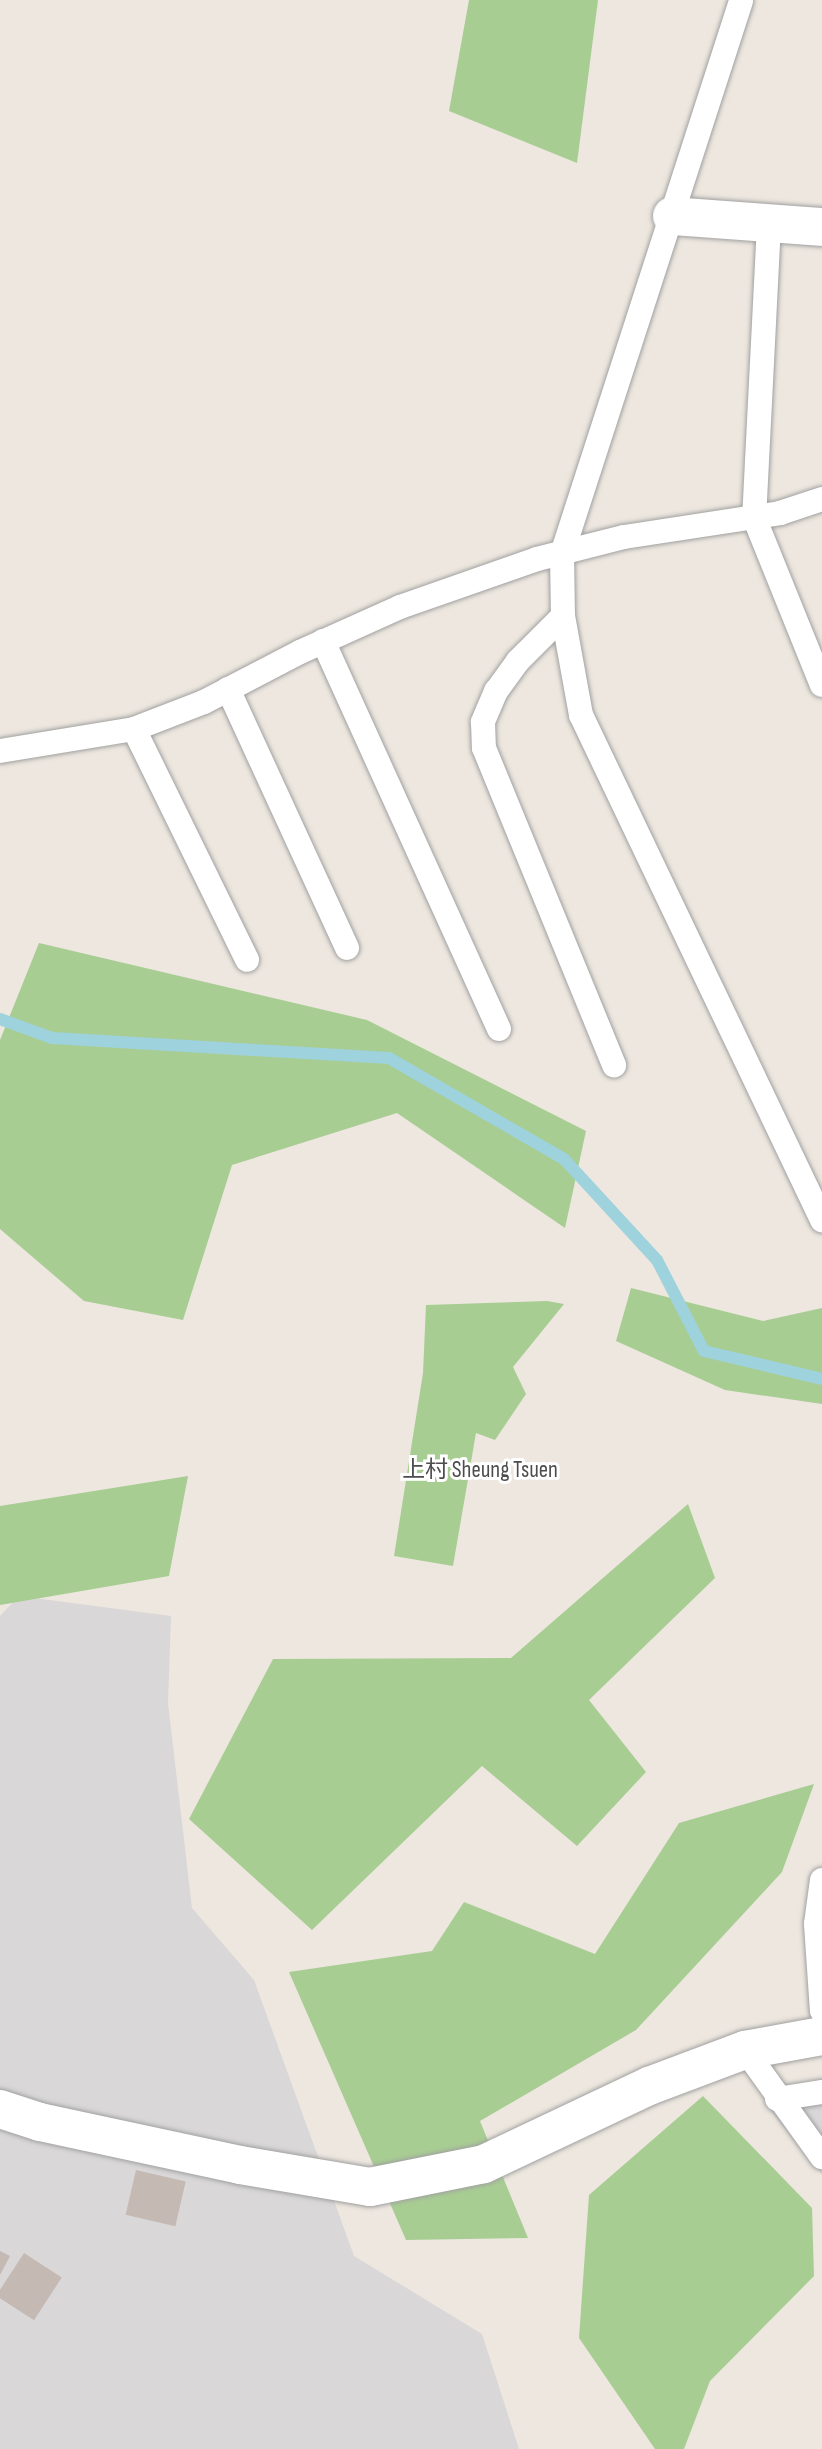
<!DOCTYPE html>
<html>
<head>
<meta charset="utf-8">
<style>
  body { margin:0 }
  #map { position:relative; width:822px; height:2449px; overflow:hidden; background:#ede7df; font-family:"Sofia Sans Condensed","Noto Sans TC",sans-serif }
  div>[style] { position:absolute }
  .residential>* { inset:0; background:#d9d7d7 }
  .forest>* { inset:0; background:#a8cd93 }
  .stream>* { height:12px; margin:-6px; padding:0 6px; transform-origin:6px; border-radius:6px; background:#9ed2dc }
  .building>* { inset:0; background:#c4b9b3; transform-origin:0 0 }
  .roads { filter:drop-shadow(0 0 2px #a1a1a1) drop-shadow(0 0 2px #a1a1a1) }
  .service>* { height:24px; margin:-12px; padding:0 12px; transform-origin:12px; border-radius:12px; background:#fff }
  .minor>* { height:38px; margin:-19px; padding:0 19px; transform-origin:19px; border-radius:19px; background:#fff }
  span { translate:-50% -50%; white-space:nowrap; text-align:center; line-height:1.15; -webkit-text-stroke:6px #fff; paint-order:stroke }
  .quarter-label { font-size:23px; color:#4d4d4d }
</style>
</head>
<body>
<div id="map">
  <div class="residential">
    <i style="clip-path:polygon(19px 1596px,171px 1616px,168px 1703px,192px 1908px,254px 1980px,354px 2256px,482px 2334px,519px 2449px,0 2449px,0 1616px)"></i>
    <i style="clip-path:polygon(822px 2095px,822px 2175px,769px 2109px)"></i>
  </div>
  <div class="forest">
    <i style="clip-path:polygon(469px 0,598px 0,577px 163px,449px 111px)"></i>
    <i style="clip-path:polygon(39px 943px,367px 1020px,586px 1131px,565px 1228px,397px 1113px,232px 1165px,183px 1320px,84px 1301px,0 1229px,0 1040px)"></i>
    <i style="clip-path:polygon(631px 1288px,763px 1321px,822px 1308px,822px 1404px,725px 1390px,616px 1341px)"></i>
    <i style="clip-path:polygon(547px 1301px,564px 1304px,513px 1367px,526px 1394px,495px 1440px,476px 1433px,453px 1566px,394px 1556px,423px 1373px,426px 1305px)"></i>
    <i style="clip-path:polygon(188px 1476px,169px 1576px,0 1605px,0 1506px)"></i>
    <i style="clip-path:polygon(688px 1504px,715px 1578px,589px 1700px,646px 1772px,577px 1846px,482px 1766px,312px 1930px,189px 1819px,273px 1659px,511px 1658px)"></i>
    <i style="clip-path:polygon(814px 1784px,782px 1872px,636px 2030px,480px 2121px,528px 2238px,406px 2240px,289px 1972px,432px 1951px,464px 1902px,595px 1954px,679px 1823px)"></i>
    <i style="clip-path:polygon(703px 2096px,812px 2208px,814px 2276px,710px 2381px,684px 2449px,655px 2449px,579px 2338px,589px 2195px)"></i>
  </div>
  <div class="stream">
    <i style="left:0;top:1019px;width:55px;rotate:20.1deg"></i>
    <i style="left:52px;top:1038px;width:338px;rotate:3.4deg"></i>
    <i style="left:389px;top:1058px;width:202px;rotate:30deg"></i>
    <i style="left:564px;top:1159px;width:137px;rotate:47.4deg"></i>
    <i style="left:657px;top:1260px;width:102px;rotate:62.7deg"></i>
    <i style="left:704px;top:1351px;width:121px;rotate:13.3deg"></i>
  </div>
  <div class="building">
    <i style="left:136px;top:2170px;width:51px;height:46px;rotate:13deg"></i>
    <i style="clip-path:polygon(0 2251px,10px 2256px,0 2275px)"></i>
    <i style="left:24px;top:2253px;width:45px;height:51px;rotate:33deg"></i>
  </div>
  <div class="roads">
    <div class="service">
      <i style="left:741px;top:1px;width:581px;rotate:107.94deg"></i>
      <i style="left:562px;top:554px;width:62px;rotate:89.1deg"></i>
      <i style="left:563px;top:616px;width:101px;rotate:79.7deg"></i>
      <i style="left:581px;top:715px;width:560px;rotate:64.49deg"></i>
      <i style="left:769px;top:224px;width:293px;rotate:92.9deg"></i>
      <i style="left:754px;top:517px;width:181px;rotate:68deg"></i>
      <i style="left:563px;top:616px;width:64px;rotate:135deg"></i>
      <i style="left:518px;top:661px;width:37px;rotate:126deg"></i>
      <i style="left:496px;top:691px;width:34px;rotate:113deg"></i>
      <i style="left:483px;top:722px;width:26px;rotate:88deg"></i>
      <i style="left:484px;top:748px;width:343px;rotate:67.7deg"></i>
      <i style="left:323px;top:641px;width:426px;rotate:65.6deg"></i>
      <i style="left:228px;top:689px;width:285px;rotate:65.3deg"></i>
      <i style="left:134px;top:729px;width:257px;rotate:63.9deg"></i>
      <i style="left:0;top:751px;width:136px;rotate:-9.3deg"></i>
      <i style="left:134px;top:729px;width:75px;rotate:-21.1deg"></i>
      <i style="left:204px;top:702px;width:108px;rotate:-27.5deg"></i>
      <i style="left:300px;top:652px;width:110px;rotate:-24.2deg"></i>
      <i style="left:400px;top:607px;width:145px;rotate:-19.3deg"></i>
      <i style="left:537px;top:559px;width:90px;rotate:-14.2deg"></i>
      <i style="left:624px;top:537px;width:158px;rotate:-8.7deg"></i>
      <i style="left:780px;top:513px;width:44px;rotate:-18.4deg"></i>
      <i style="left:822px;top:1880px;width:44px;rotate:97.8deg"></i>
      <i style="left:816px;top:1924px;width:87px;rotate:86.1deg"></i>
      <i style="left:745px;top:2050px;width:132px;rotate:54.3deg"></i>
      <i style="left:777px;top:2099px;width:46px;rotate:-8.8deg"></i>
    </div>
    <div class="minor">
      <i style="left:672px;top:216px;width:150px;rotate:4.2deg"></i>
      <i style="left:0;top:2109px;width:42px;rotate:18deg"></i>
      <i style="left:40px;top:2122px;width:205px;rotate:12.1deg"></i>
      <i style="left:240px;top:2165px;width:132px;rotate:9.6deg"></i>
      <i style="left:370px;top:2187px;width:116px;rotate:-11.4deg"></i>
      <i style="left:484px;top:2164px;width:183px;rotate:-25.3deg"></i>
      <i style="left:649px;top:2086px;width:103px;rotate:-20.6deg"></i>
      <i style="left:745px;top:2050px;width:78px;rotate:-10.3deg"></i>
    </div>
  </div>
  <div class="quarter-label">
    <span style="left:480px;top:1470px">上村 Sheung Tsuen</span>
  </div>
</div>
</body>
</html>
